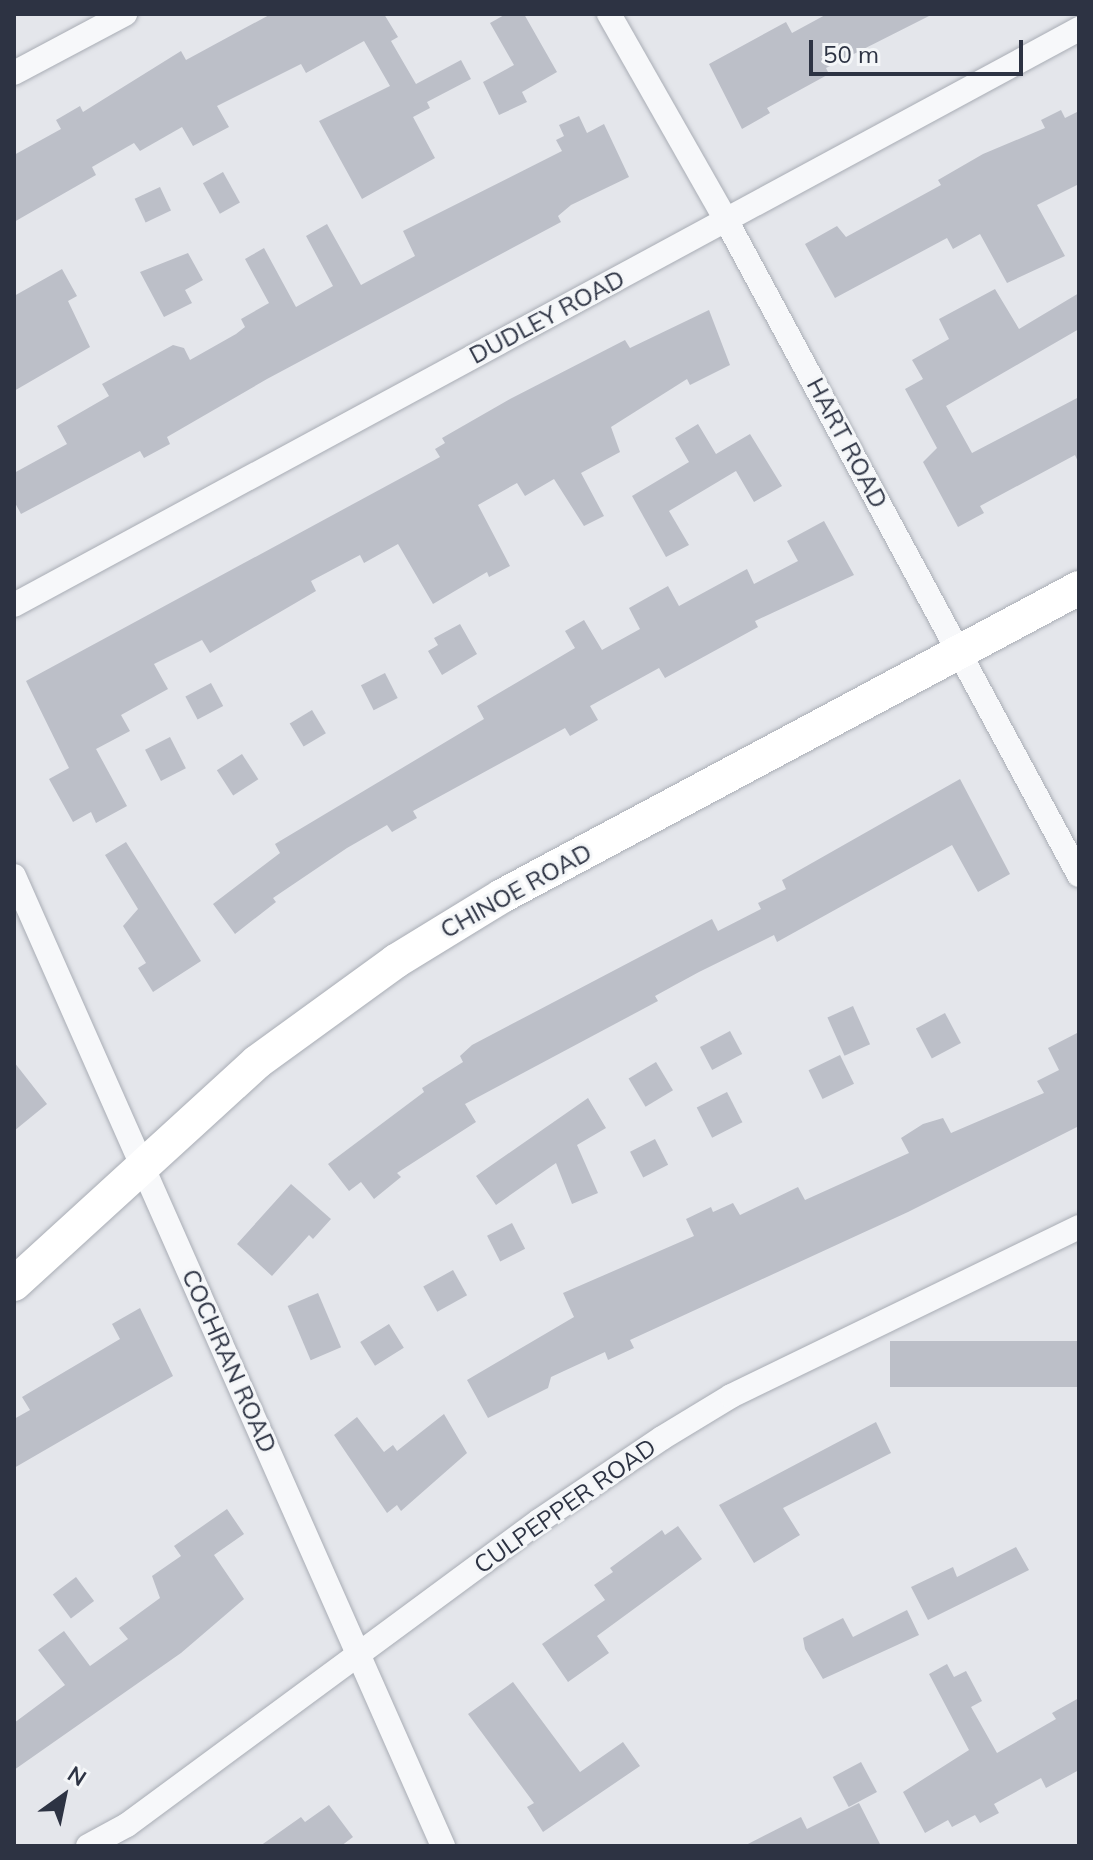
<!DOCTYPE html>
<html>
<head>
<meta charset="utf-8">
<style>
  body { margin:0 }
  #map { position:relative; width:1093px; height:1860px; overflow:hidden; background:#e4e6eb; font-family:Mulish,sans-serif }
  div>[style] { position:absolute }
  .building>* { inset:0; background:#bcbfc8; transform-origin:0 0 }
  .roads { filter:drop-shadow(0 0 2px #a9adb5) drop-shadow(0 0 2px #a9adb5) }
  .street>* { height:24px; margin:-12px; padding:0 12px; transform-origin:12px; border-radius:12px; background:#f7f8fa }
  .secondary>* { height:34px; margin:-17px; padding:0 17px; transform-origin:17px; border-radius:17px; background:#fff }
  span { translate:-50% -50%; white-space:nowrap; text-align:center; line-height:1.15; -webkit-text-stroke:6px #f4f6f8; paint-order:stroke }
  .street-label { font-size:24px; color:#2d3343 }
  .frame { position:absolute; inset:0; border:16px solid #2d3343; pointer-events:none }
  .north { position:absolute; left:24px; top:1756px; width:80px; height:80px; -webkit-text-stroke:6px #f4f6f8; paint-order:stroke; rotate:33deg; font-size:22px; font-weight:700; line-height:32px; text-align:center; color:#2d3343 }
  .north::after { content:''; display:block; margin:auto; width:28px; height:36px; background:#2d3343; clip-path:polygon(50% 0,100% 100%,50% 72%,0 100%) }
  .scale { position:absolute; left:809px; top:40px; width:214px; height:36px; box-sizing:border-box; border:4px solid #2d3343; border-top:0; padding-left:10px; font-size:24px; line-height:28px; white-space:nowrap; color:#2d3343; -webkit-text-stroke:6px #f4f6f8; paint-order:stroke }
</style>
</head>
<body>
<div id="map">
  <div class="building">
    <i style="clip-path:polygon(271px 14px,384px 14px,398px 37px,391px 41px,416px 84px,461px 60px,471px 79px,427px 102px,430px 108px,413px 117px,435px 158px,362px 199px,319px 121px,390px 86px,364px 41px,306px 73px,301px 64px,217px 106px,229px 127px,193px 146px,182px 127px,140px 151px,134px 143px,92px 167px,96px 175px,14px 222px,14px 155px,61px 129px,56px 120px,80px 106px,83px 112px,181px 51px,186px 60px)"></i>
    <i style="clip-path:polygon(506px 14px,524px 14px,557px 72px,522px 92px,527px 102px,499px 115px,483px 82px,514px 65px,490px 23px)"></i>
    <i style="clip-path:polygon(827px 14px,933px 14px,826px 68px,829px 74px,767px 108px,770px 113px,742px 129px,709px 64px,786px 22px,792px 33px)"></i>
    <i style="clip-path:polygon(1061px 110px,1065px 118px,1079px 111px,1079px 184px,1037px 205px,1065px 256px,1007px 283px,980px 234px,953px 249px,947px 238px,835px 298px,805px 244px,837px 226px,846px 237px,941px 185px,938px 180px,983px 154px,1045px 128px,1041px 120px)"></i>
    <i style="clip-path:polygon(579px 116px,587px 133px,604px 124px,629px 177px,571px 205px,558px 216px,561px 222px,267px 379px,167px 437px,170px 444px,144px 458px,140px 451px,21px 514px,14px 501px,14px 473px,67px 444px,57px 426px,109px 396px,102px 384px,173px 345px,184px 348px,190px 360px,236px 334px,245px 327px,241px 319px,269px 303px,245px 259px,264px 248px,296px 307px,333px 286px,306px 236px,327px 224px,361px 285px,415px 256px,403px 231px,562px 151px,556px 140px,564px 136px,559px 125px)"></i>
    <i style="left:223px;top:172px;width:35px;height:23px;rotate:61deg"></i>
    <i style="left:160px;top:187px;width:26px;height:28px;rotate:65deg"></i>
    <i style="clip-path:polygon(188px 253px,203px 280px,185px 290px,192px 303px,164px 317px,140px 272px)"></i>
    <i style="clip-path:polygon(62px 269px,77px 296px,68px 301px,90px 347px,14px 391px,14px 296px)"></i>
    <i style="clip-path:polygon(995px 289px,1019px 329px,1079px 293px,1079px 329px,946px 406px,972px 453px,1079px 397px,1079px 464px,1075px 455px,980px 506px,984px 513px,958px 527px,923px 462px,937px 448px,905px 389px,923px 379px,912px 360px,949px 339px,939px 319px)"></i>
    <i style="clip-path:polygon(709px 310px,730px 365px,690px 385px,687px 379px,611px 427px,620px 452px,581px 473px,604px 516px,584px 526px,554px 479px,525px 496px,517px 483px,478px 505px,510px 566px,489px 577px,487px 572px,433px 604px,398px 544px,364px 563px,360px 555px,311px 581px,316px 591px,210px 653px,202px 640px,154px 664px,168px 689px,121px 715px,130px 731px,96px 749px,127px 806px,96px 823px,91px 812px,73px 822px,49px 779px,69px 768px,26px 681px,440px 457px,435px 449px,445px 443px,442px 438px,510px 399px,625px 340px,630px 348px)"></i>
    <i style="clip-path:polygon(698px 424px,716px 454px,750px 434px,782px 486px,754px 502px,736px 471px,669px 511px,689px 545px,666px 557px,632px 496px,689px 462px,675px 438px)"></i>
    <i style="clip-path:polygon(824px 521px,854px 575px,755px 621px,758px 627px,665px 678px,659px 668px,590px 706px,598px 720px,570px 736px,565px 728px,413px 811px,417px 818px,392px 832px,387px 825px,347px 848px,273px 898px,276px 902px,235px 934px,213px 904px,280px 853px,275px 844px,484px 719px,477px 706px,575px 648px,565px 631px,584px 620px,602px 650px,640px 629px,629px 608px,668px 586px,679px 606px,747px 569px,754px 584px,798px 561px,787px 541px)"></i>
    <i style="clip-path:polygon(460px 624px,477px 654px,442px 675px,428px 651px,438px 645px,434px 638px)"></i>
    <i style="left:385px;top:673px;width:28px;height:27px;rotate:63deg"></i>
    <i style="left:211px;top:683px;width:26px;height:29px;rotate:62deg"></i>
    <i style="left:312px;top:710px;width:27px;height:26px;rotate:59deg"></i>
    <i style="left:170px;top:737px;width:35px;height:28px;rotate:63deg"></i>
    <i style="left:242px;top:754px;width:30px;height:30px;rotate:57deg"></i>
    <i style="clip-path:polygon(960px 779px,1010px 874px,978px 892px,952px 845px,777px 942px,774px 935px,699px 972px,655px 996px,658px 1001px,465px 1104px,476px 1122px,397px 1173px,401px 1177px,374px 1199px,361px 1182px,349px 1191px,328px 1164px,424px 1092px,422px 1088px,463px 1062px,460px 1056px,472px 1045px,712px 919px,718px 931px,761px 909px,758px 903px,786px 889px,782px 880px)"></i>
    <i style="clip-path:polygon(126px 842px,201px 961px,153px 992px,138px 968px,146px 963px,123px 926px,138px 909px,105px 855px)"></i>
    <i style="left:853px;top:1006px;width:42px;height:28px;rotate:66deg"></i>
    <i style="left:945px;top:1013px;width:34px;height:33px;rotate:62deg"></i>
    <i style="left:730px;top:1031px;width:26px;height:34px;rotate:62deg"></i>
    <i style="clip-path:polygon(1079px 1032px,1079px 1126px,908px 1212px,630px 1340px,634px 1348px,608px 1360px,605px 1352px,551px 1377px,548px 1388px,488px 1418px,467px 1380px,574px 1317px,563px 1293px,694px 1236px,686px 1219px,711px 1207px,713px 1212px,733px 1203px,740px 1215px,798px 1187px,805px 1200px,909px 1153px,901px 1138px,923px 1124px,943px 1118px,951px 1133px,1044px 1093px,1037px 1081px,1059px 1070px,1048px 1048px)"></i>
    <i style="left:840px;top:1055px;width:32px;height:35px;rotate:64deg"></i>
    <i style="clip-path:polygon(14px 1062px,47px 1104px,14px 1131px)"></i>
    <i style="left:656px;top:1062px;width:33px;height:32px;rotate:59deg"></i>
    <i style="left:727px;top:1092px;width:34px;height:34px;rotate:63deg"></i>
    <i style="clip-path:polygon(588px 1098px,606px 1128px,577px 1145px,598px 1193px,572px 1204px,556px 1163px,496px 1205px,476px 1176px)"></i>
    <i style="left:655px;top:1139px;width:29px;height:28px;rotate:63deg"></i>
    <i style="clip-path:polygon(291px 1184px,331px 1219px,313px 1239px,309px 1235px,272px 1276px,237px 1244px)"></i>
    <i style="left:512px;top:1223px;width:29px;height:28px;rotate:63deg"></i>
    <i style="left:453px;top:1270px;width:29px;height:34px;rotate:61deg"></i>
    <i style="left:318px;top:1293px;width:59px;height:33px;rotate:67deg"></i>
    <i style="clip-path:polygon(140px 1308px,173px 1376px,14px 1468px,14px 1419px,30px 1410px,22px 1397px,120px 1339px,112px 1324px)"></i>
    <i style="left:389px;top:1324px;width:28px;height:34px;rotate:58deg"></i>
    <i style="left:1079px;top:1341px;width:46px;height:189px;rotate:90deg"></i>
    <i style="clip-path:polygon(444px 1414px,467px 1453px,401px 1511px,397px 1505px,387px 1513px,334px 1435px,357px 1417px,384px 1452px,393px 1445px,397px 1451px)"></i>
    <i style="clip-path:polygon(876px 1422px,891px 1453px,783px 1508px,800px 1535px,754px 1563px,719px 1505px)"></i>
    <i style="clip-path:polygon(227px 1509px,244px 1534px,214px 1555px,244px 1599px,181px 1653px,14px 1770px,14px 1723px,65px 1685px,38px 1650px,64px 1631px,90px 1666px,128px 1639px,119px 1628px,160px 1598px,152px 1576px,181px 1556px,174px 1546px)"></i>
    <i style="clip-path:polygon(678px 1526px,702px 1559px,597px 1636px,609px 1653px,568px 1682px,542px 1644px,605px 1600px,594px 1585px,613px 1572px,610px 1568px,662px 1530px,665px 1535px)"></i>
    <i style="clip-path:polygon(1016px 1547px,1029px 1570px,928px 1620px,911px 1587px,953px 1567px,957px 1577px)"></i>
    <i style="left:76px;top:1577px;width:30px;height:29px;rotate:53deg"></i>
    <i style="clip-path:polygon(907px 1610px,919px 1635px,823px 1679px,805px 1649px,803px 1638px,843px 1618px,853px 1637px)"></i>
    <i style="clip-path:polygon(947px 1664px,954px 1677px,966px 1671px,982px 1701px,971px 1707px,997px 1753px,1056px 1719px,1052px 1713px,1079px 1698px,1079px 1770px,1046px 1788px,1041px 1778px,994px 1804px,999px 1813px,980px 1823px,975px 1815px,952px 1827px,948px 1820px,925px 1833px,903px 1792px,969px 1750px,929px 1674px)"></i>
    <i style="clip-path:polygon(513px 1682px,580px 1772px,623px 1742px,640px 1766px,543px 1832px,527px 1807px,534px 1803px,468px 1714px)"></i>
    <i style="left:861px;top:1762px;width:34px;height:32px;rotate:62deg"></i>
    <i style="clip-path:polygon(859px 1803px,881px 1846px,744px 1846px,801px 1817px,807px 1829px)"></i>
    <i style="clip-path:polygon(329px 1805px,353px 1837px,341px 1846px,260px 1846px,301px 1817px,305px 1822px)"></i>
  </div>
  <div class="roads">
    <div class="street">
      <i style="left:609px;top:14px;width:237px;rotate:60.4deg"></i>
      <i style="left:726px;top:220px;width:744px;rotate:61.68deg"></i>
      <i style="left:14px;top:73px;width:126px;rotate:-28deg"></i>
      <i style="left:14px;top:605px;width:1211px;rotate:-28.41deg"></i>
      <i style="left:14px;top:876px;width:1061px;rotate:66.14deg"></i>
      <i style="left:88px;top:1846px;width:44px;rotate:-28.3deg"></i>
      <i style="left:127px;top:1825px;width:512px;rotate:-36.42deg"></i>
      <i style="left:539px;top:1521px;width:148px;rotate:-34deg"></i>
      <i style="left:662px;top:1438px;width:81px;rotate:-31.3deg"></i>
      <i style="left:731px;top:1396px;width:387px;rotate:-25.9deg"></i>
    </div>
    <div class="secondary">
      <i style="left:14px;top:1284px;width:329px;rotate:-42.4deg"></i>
      <i style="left:257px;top:1062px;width:172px;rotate:-36deg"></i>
      <i style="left:396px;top:961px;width:124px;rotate:-31.5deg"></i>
      <i style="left:502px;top:896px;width:654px;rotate:-28.09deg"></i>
    </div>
  </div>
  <div class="street-label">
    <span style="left:547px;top:317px;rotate:-28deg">DUDLEY ROAD</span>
    <span style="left:847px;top:443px;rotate:62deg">HART ROAD</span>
    <span style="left:516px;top:891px;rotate:-29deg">CHINOE ROAD</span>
    <span style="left:229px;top:1361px;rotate:66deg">COCHRAN ROAD</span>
    <span style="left:565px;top:1506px;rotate:-35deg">CULPEPPER ROAD</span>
  </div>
  <div class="frame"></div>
  <div class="north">N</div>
  <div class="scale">50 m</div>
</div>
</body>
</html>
